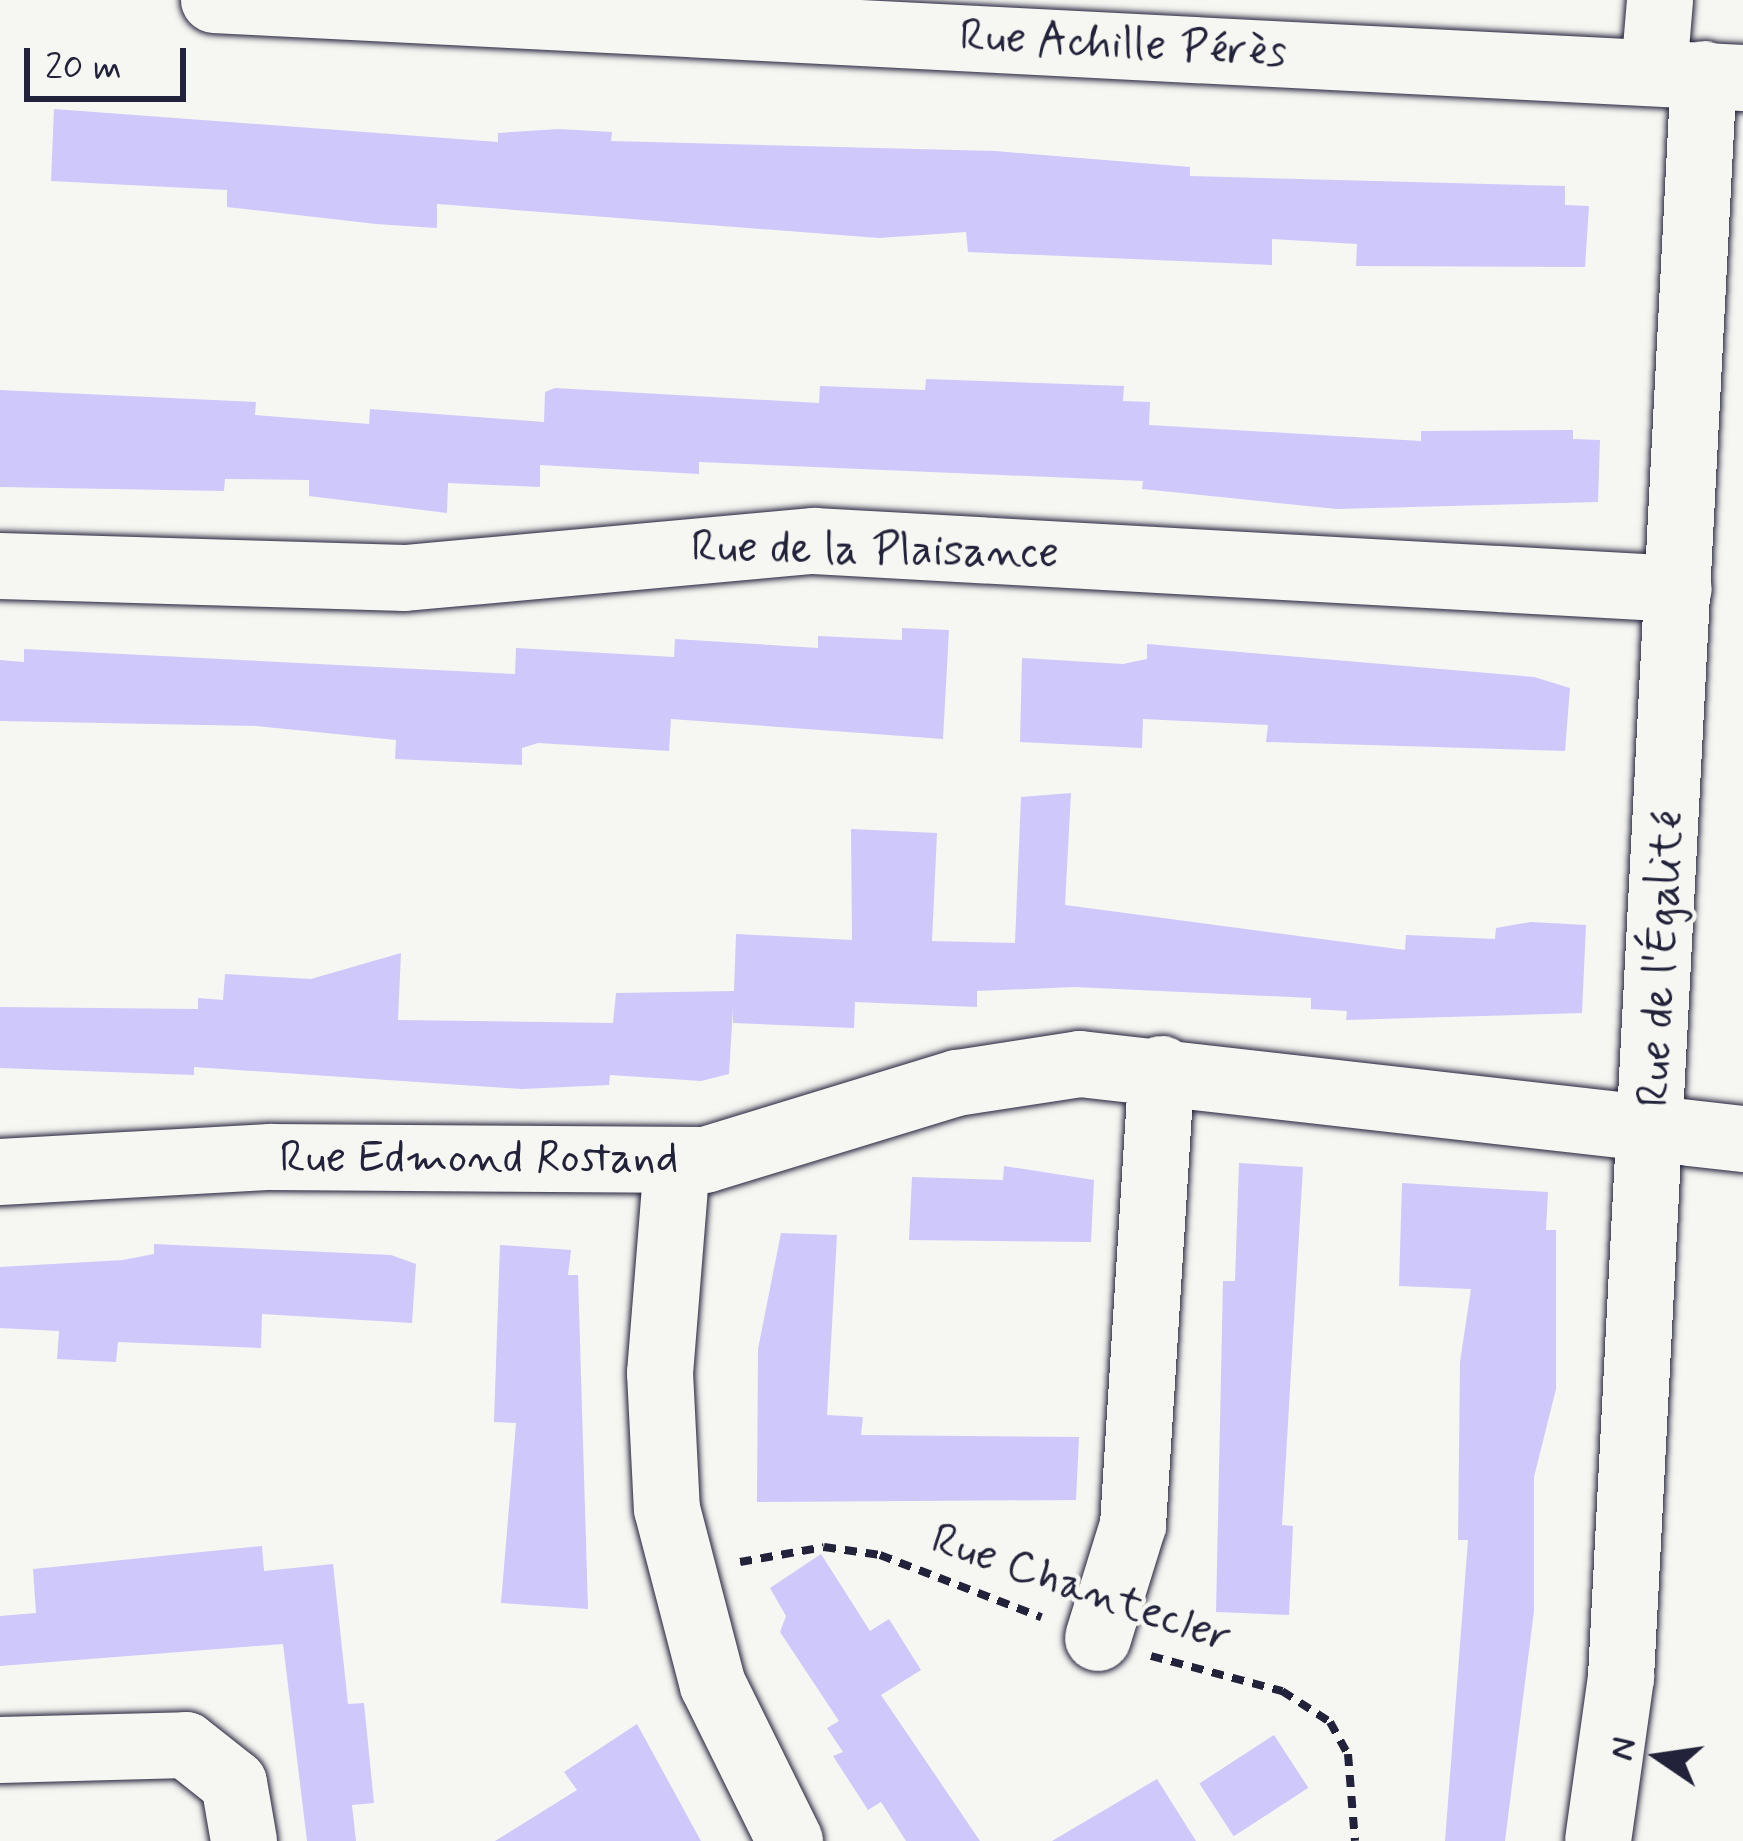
<!DOCTYPE html>
<html>
<head>
<meta charset="utf-8">
<style>
  body { margin:0 }
  #map { position:relative; width:1743px; height:1841px; overflow:hidden; background:#f6f6f2; font-family:Mynerve,sans-serif }
  div>[style] { position:absolute }
  .building>* { inset:0; background:#cfc8fa; transform-origin:0 0 }
  .path>* { height:8px; margin-top:-4px; transform-origin:0; background:repeating-linear-gradient(90deg,#22223b 0 12px,transparent 0 21px) }
  .roads { filter:drop-shadow(0 0 3px #22223b) drop-shadow(0 0 3px #22223b) }
  .minor>* { height:66px; margin:-33px; padding:0 33px; transform-origin:33px; border-radius:33px; background:#f6f6f2 }
  span { translate:-50% -50%; white-space:nowrap; text-align:center; line-height:1.15; -webkit-text-stroke:9px #f6f6f2; paint-order:stroke }
  .street-label { font-size:45px; color:#22223b }
  .north { position:absolute; left:1599px; top:1697px; width:120px; height:120px; -webkit-text-stroke:9px #f6f6f2; paint-order:stroke; rotate:283deg; font-size:33px; font-weight:700; line-height:48px; text-align:center; color:#22223b }
  .north::after { content:''; display:block; margin:auto; width:42px; height:54px; background:#22223b; clip-path:polygon(50% 0,100% 100%,50% 72%,0 100%) }
  .scale { position:absolute; left:24px; top:48px; width:162px; height:54px; box-sizing:border-box; border:6px solid #22223b; border-top:0; padding-left:15px; font-size:36px; line-height:42px; white-space:nowrap; color:#22223b; -webkit-text-stroke:9px #f6f6f2; paint-order:stroke }
</style>
</head>
<body>
<div id="map">
  <div class="building">
    <i style="clip-path:polygon(54px 109px,498px 142px,498px 133px,559px 129px,612px 132px,611px 141px,995px 151px,1190px 167px,1190px 176px,1565px 186px,1565px 205px,1589px 206px,1585px 267px,1356px 266px,1357px 244px,1272px 239px,1272px 265px,968px 252px,966px 232px,879px 238px,437px 204px,437px 228px,376px 224px,227px 207px,227px 190px,51px 181px)"></i>
    <i style="clip-path:polygon(926px 379px,1124px 386px,1123px 401px,1150px 402px,1149px 425px,1421px 441px,1421px 431px,1573px 430px,1573px 439px,1600px 440px,1598px 502px,1337px 509px,1142px 489px,1143px 481px,699px 462px,699px 474px,540px 465px,540px 487px,448px 483px,447px 513px,309px 496px,309px 480px,225px 479px,224px 491px,0 487px,0 390px,256px 402px,255px 415px,369px 424px,370px 409px,544px 422px,545px 392px,555px 388px,819px 403px,820px 386px,925px 390px)"></i>
    <i style="clip-path:polygon(902px 628px,949px 630px,943px 739px,671px 719px,669px 751px,538px 743px,522px 748px,522px 765px,395px 759px,396px 740px,256px 726px,0 721px,0 660px,24px 662px,24px 649px,515px 674px,516px 648px,674px 657px,675px 639px,818px 648px,818px 636px,902px 640px)"></i>
    <i style="clip-path:polygon(1147px 644px,1534px 677px,1570px 688px,1565px 751px,1266px 742px,1268px 725px,1143px 719px,1142px 748px,1020px 742px,1022px 658px,1123px 664px,1147px 659px)"></i>
    <i style="clip-path:polygon(1071px 793px,1065px 905px,1405px 950px,1406px 935px,1495px 939px,1496px 928px,1531px 922px,1586px 925px,1582px 1013px,1346px 1020px,1347px 1011px,1311px 1009px,1311px 998px,1075px 987px,977px 991px,977px 1007px,855px 1002px,854px 1028px,733px 1023px,733px 1008px,729px 1074px,701px 1081px,610px 1075px,609px 1085px,522px 1089px,194px 1067px,194px 1075px,0 1068px,0 1007px,198px 1009px,198px 998px,223px 1000px,225px 974px,311px 979px,401px 953px,398px 1020px,613px 1023px,616px 993px,734px 991px,736px 934px,852px 940px,851px 829px,937px 833px,932px 941px,1015px 943px,1021px 797px)"></i>
    <i style="clip-path:polygon(1239px 1163px,1303px 1167px,1282px 1525px,1293px 1526px,1289px 1615px,1216px 1612px,1223px 1281px,1235px 1281px)"></i>
    <i style="clip-path:polygon(1004px 1166px,1094px 1180px,1091px 1242px,909px 1240px,912px 1177px,1003px 1180px)"></i>
    <i style="clip-path:polygon(1402px 1183px,1548px 1192px,1546px 1230px,1556px 1230px,1556px 1389px,1534px 1477px,1534px 1611px,1505px 1841px,1445px 1841px,1468px 1540px,1458px 1540px,1460px 1362px,1471px 1289px,1399px 1286px)"></i>
    <i style="clip-path:polygon(781px 1233px,837px 1235px,827px 1415px,863px 1417px,861px 1435px,1079px 1437px,1076px 1500px,757px 1502px,758px 1349px)"></i>
    <i style="clip-path:polygon(154px 1244px,391px 1255px,416px 1264px,412px 1323px,262px 1314px,261px 1348px,118px 1342px,116px 1362px,57px 1359px,59px 1331px,0 1328px,0 1267px,123px 1260px,154px 1254px)"></i>
    <i style="clip-path:polygon(500px 1245px,571px 1250px,568px 1275px,578px 1275px,588px 1609px,501px 1603px,516px 1423px,494px 1422px)"></i>
    <i style="clip-path:polygon(262px 1546px,264px 1571px,333px 1564px,348px 1704px,364px 1703px,374px 1803px,352px 1805px,356px 1841px,307px 1841px,283px 1644px,0 1666px,0 1616px,36px 1613px,33px 1569px)"></i>
    <i style="clip-path:polygon(821px 1554px,870px 1631px,889px 1619px,921px 1670px,881px 1695px,980px 1841px,906px 1841px,881px 1802px,868px 1810px,833px 1756px,843px 1752px,827px 1728px,839px 1721px,780px 1632px,786px 1616px,770px 1588px)"></i>
    <i style="clip-path:polygon(637px 1724px,701px 1841px,495px 1841px,577px 1790px,564px 1772px)"></i>
    <i style="left:1274px;top:1735px;width:63px;height:89px;rotate:57deg"></i>
    <i style="clip-path:polygon(1157px 1779px,1196px 1841px,1052px 1841px)"></i>
  </div>
  <div class="path">
    <i style="left:740px;top:1562px;width:85px;rotate:-10.1deg"></i>
    <i style="left:824px;top:1547px;width:57px;rotate:8.1deg"></i>
    <i style="left:880px;top:1555px;width:173px;rotate:21.1deg"></i>
    <i style="left:1151px;top:1656px;width:136px;rotate:15deg"></i>
    <i style="left:1282px;top:1691px;width:57px;rotate:32.9deg"></i>
    <i style="left:1330px;top:1722px;width:37px;rotate:61deg"></i>
    <i style="left:1348px;top:1754px;width:87px;rotate:85.4deg"></i>
  </div>
  <div class="roads">
    <div class="minor">
      <i style="left:214px;top:0;width:1531px;rotate:2.92deg"></i>
      <i style="left:1654px;top:72px;width:72px;rotate:-85.2deg"></i>
      <i style="left:0;top:566px;width:405px;rotate:1.7deg"></i>
      <i style="left:405px;top:578px;width:411px;rotate:-5.2deg"></i>
      <i style="left:814px;top:541px;width:866px;rotate:3.18deg"></i>
      <i style="left:677px;top:1162px;width:212px;rotate:94.6deg"></i>
      <i style="left:660px;top:1373px;width:136px;rotate:87.1deg"></i>
      <i style="left:667px;top:1509px;width:182px;rotate:75.4deg"></i>
      <i style="left:713px;top:1685px;width:174px;rotate:63.7deg"></i>
      <i style="left:0;top:1172px;width:271px;rotate:-3.2deg"></i>
      <i style="left:271px;top:1157px;width:434px;rotate:0.4deg"></i>
      <i style="left:705px;top:1160px;width:264px;rotate:-17deg"></i>
      <i style="left:957px;top:1083px;width:124px;rotate:-8.8deg"></i>
      <i style="left:1080px;top:1064px;width:667px;rotate:6.45deg"></i>
      <i style="left:1098px;top:1638px;width:118px;rotate:-72.8deg"></i>
      <i style="left:1133px;top:1525px;width:457px;rotate:-86.4deg"></i>
      <i style="left:0;top:1750px;width:186px;rotate:-1.5deg"></i>
      <i style="left:186px;top:1745px;width:61px;rotate:38.4deg"></i>
      <i style="left:234px;top:1783px;width:59px;rotate:80.2deg"></i>
      <i style="left:1598px;top:1841px;width:166px;rotate:-82deg"></i>
      <i style="left:1621px;top:1677px;width:1605px;rotate:-87.04deg"></i>
    </div>
  </div>
  <div class="street-label">
    <span style="left:1123px;top:45px;rotate:3deg">Rue Achille Pérès</span>
    <span style="left:875px;top:551px;rotate:1deg">Rue de la Plaisance</span>
    <span style="left:1662px;top:959px;rotate:-87deg">Rue de l'Égalité</span>
    <span style="left:479px;top:1159px">Rue Edmond Rostand</span>
    <span style="left:1081px;top:1589px;rotate:19deg">Rue Chantecler</span>
  </div>
  <div class="north">N</div>
  <div class="scale">20 m</div>
</div>
</body>
</html>
